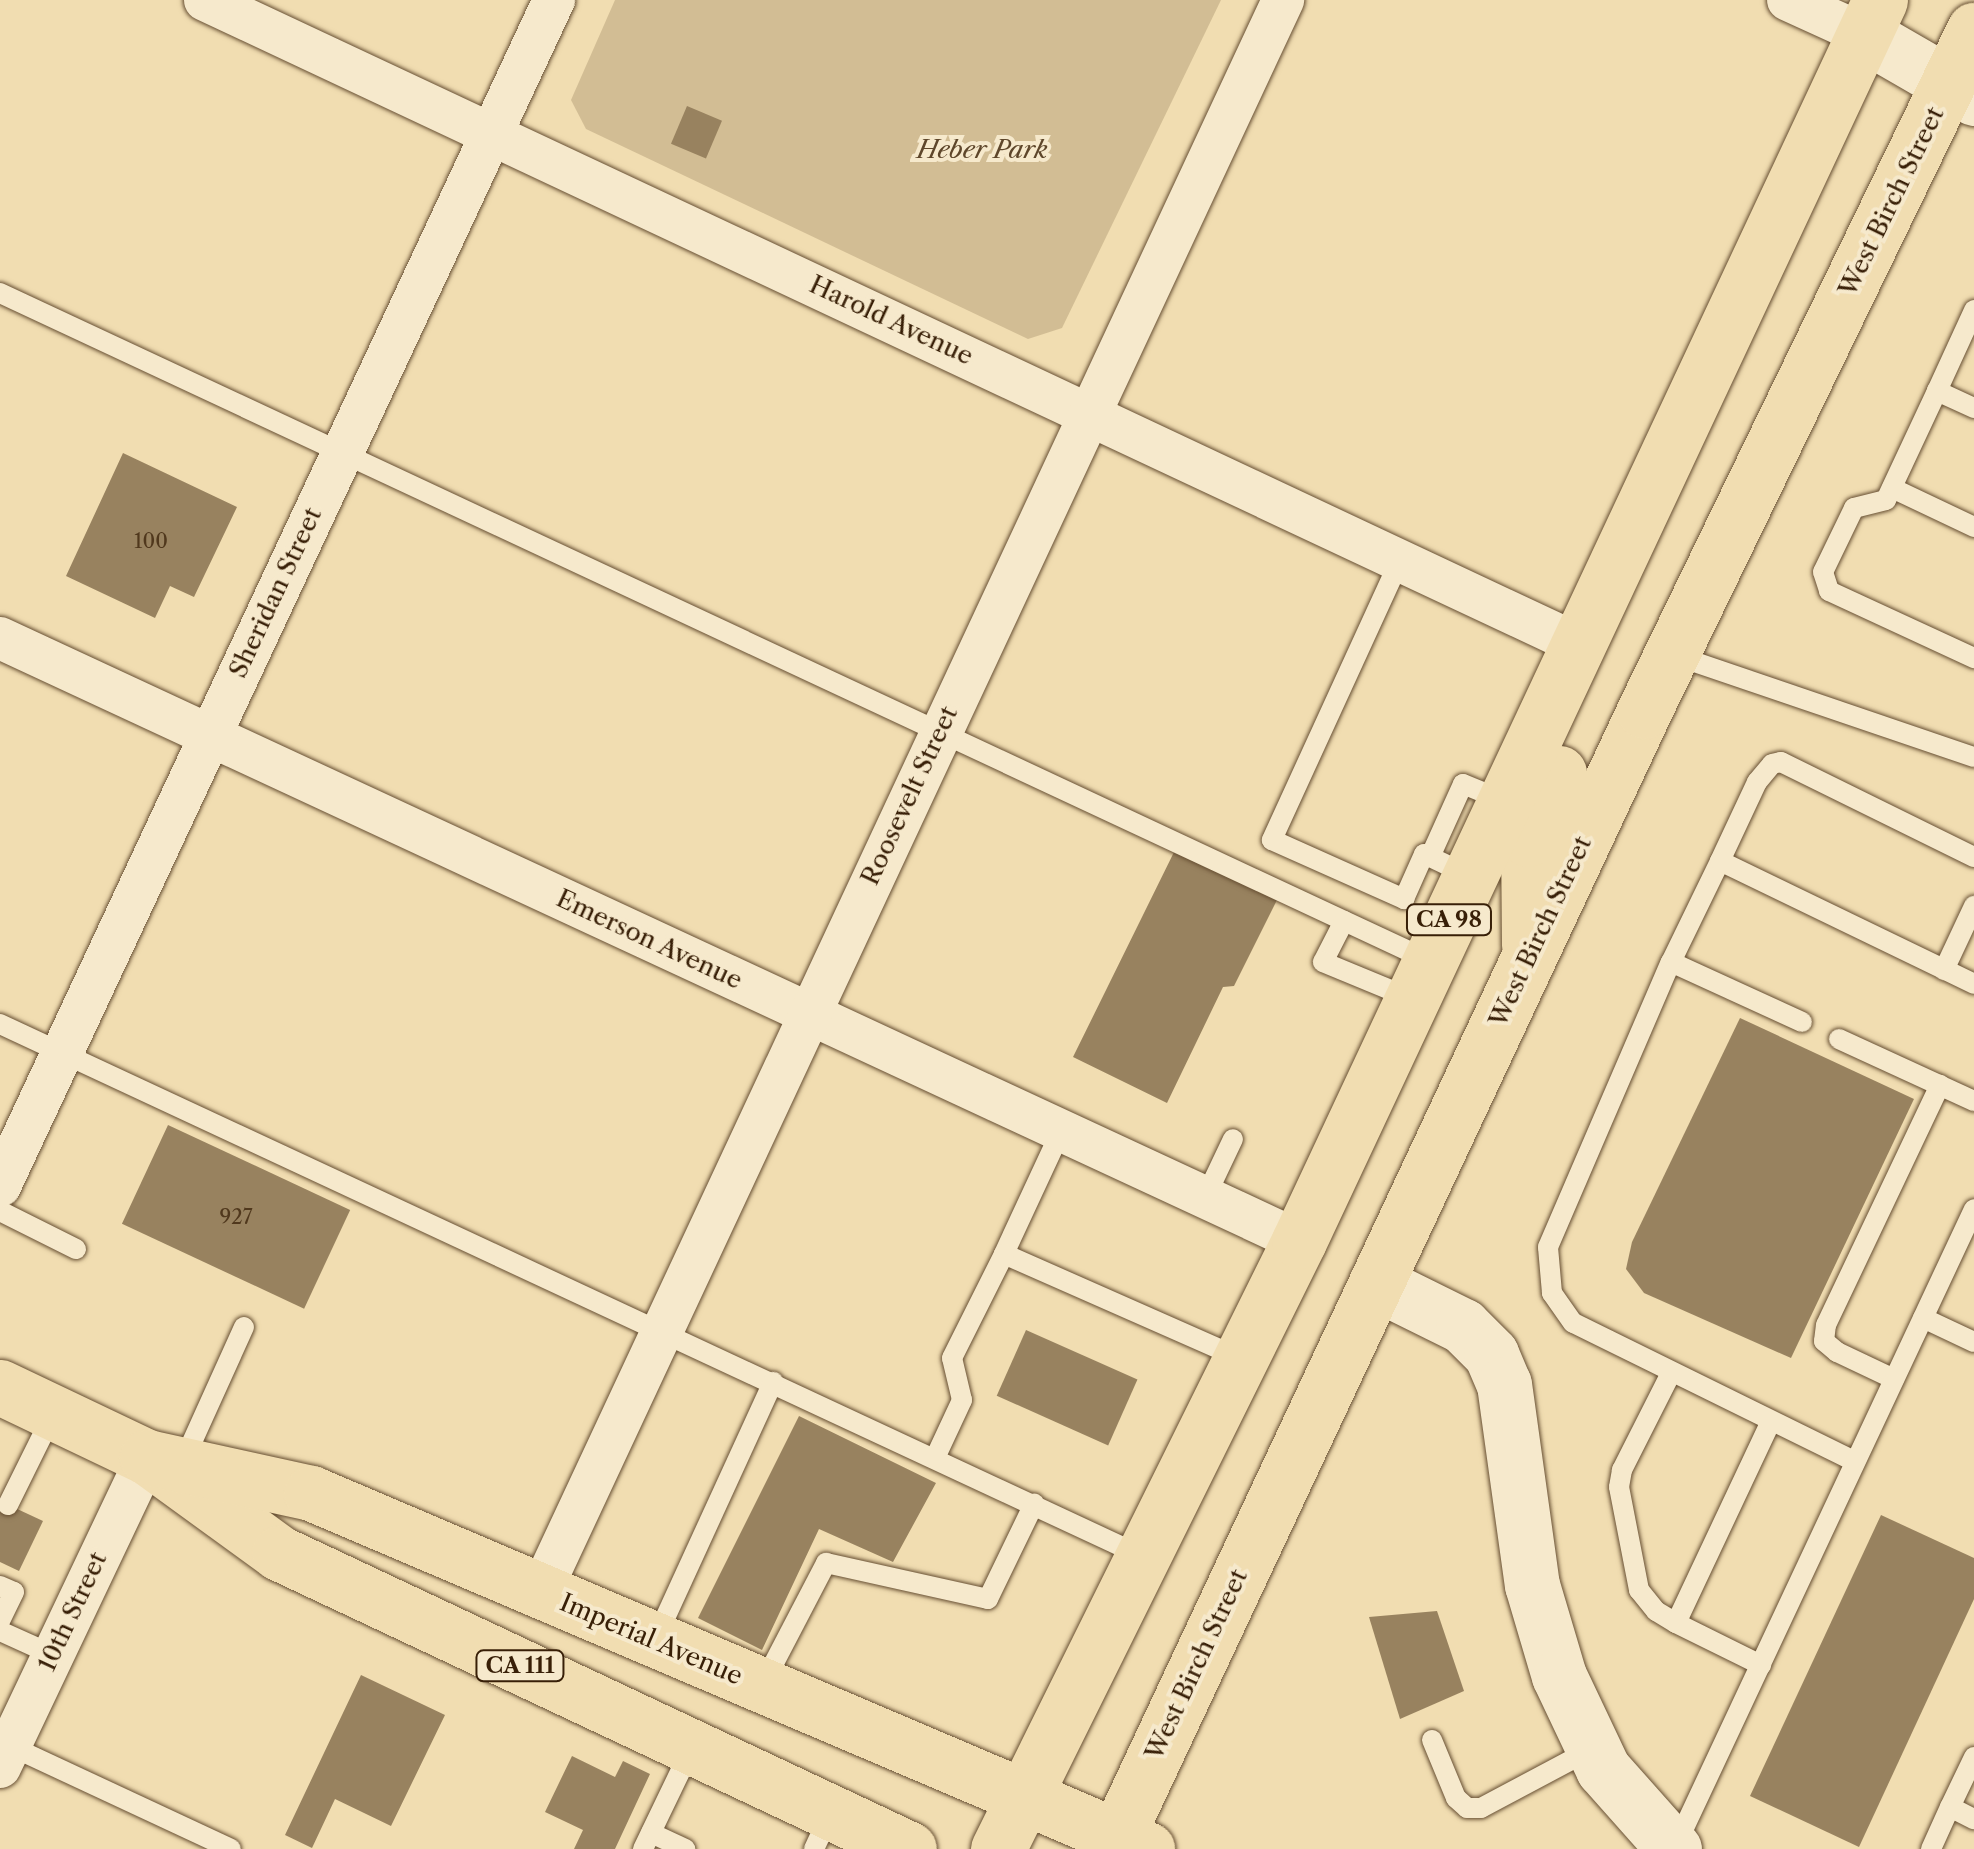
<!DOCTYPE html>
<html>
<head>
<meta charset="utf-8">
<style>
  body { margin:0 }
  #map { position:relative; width:1974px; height:1849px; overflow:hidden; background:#f1ddb1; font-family:"Libre Caslon Text",serif }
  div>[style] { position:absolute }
  .green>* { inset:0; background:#d2bd94 }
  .building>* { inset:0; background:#98825f; transform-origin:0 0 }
  .roads { filter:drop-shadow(0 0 2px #664e32) drop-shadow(0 0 2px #664e32) }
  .lane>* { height:20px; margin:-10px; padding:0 10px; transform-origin:10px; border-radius:10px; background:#f6e9cc }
  .street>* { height:42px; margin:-21px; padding:0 21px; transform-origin:21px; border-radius:21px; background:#f6e9cc }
  .secondary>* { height:55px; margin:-27.5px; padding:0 27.5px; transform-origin:27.5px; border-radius:27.5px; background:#f6e9cc }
  .primary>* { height:55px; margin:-27.5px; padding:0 27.5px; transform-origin:27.5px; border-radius:27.5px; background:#f1ddb1 }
  .highway>* { height:55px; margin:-27.5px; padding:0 27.5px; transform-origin:27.5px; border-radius:27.5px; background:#f1ddb1 }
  span { translate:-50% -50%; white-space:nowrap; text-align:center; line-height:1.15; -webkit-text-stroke:8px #f6e9cc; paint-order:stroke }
  .number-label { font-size:20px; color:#50381d }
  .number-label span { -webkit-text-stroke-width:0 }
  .shield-label span { padding:2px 8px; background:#f6e9cc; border:2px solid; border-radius:8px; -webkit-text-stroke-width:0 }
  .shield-label { font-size:22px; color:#381f07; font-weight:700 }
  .park-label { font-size:25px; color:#5e462a; font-style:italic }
  .street-label { font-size:25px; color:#381f07 }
</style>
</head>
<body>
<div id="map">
  <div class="green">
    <i style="clip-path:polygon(615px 0,1221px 0,1062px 328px,1028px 339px,586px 129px,571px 100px)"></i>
  </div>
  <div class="building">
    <i style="left:687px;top:106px;width:38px;height:41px;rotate:23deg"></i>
    <i style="clip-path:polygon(123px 453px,237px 507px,194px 597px,170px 586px,155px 618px,66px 576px)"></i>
    <i style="clip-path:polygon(1178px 844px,1280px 894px,1234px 986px,1223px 987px,1167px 1103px,1073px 1057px)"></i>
    <i style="clip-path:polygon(1740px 1018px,1914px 1099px,1791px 1358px,1644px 1293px,1626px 1269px,1632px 1242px)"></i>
    <i style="left:168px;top:1125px;width:201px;height:109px;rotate:25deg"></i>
    <i style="left:1026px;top:1330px;width:122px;height:72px;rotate:24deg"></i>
    <i style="clip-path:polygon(799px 1416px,936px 1483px,893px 1562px,819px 1529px,762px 1650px,698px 1618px)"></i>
    <i style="clip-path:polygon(0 1501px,43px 1521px,19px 1571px,0 1562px)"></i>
    <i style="clip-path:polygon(1881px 1515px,1974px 1558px,1974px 1599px,1859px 1847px,1750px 1796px)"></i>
    <i style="clip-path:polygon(1437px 1611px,1464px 1691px,1400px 1719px,1369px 1617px)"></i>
    <i style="clip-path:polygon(361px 1675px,445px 1715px,391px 1826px,335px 1799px,312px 1848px,285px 1835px)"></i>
    <i style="clip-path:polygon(572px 1756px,615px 1777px,623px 1761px,650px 1774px,615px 1849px,574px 1849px,583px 1830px,545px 1812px)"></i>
  </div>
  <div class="roads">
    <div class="lane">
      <i style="left:0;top:293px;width:1578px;rotate:25.04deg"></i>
      <i style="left:1937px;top:391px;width:89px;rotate:-65.4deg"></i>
      <i style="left:1974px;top:408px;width:41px;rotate:-155.3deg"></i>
      <i style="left:1937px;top:391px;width:120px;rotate:115.1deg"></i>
      <i style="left:1886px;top:500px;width:33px;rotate:166deg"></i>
      <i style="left:1854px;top:508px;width:71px;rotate:115.8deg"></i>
      <i style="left:1823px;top:572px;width:20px;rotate:72deg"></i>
      <i style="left:1829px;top:591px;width:160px;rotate:24.8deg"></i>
      <i style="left:1892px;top:488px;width:91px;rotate:25.4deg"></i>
      <i style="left:1400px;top:560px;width:308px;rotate:114.6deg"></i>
      <i style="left:1272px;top:840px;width:145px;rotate:24.1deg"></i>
      <i style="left:1404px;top:899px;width:49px;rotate:-66deg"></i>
      <i style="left:1424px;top:854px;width:47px;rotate:25.5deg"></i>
      <i style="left:1674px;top:655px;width:317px;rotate:18.8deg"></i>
      <i style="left:1430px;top:857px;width:80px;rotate:-65.7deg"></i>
      <i style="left:1463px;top:784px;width:42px;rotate:22.3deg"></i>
      <i style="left:1720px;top:861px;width:87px;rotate:-64.9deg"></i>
      <i style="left:1757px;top:782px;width:23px;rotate:-50deg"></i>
      <i style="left:1772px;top:764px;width:9px;rotate:-13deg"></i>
      <i style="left:1781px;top:762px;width:215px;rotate:26.2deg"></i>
      <i style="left:1344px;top:921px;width:46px;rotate:117.1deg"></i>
      <i style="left:1323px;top:962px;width:94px;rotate:22.5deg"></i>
      <i style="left:1671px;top:962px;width:144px;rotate:24.6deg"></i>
      <i style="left:1944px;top:970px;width:71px;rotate:-64.9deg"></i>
      <i style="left:0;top:1024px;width:1258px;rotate:24.98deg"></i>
      <i style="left:1839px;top:1039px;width:149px;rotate:24.7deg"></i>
      <i style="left:1061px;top:1131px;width:136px;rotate:114.9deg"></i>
      <i style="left:1004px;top:1254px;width:258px;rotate:23.8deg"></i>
      <i style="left:1205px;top:1198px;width:65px;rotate:-64.6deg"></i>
      <i style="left:0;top:1211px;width:85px;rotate:26.6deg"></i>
      <i style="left:1923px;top:1318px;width:56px;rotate:25.2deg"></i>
      <i style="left:1671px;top:1373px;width:109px;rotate:116.8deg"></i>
      <i style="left:1622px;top:1470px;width:17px;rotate:100deg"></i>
      <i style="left:1619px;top:1487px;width:105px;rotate:79deg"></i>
      <i style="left:1639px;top:1590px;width:27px;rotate:51deg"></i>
      <i style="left:1656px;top:1611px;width:23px;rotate:31deg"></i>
      <i style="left:1676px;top:1623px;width:223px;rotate:-64.8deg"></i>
      <i style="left:1894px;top:1379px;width:63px;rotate:-154.7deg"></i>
      <i style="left:1837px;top:1352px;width:17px;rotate:-140deg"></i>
      <i style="left:1824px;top:1341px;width:16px;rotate:-83deg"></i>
      <i style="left:1826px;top:1325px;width:266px;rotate:-64.6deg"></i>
      <i style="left:935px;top:1458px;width:64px;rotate:-65deg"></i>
      <i style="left:962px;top:1400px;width:43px;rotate:-103.4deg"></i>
      <i style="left:952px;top:1358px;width:116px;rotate:-63.4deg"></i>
      <i style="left:1854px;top:1461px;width:313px;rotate:-153.8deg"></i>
      <i style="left:1573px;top:1323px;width:37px;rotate:-125deg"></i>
      <i style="left:1552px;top:1293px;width:46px;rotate:-95deg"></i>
      <i style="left:1548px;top:1247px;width:310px;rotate:-66.7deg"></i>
      <i style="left:1671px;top:962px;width:112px;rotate:-64.1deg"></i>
      <i style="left:1720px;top:861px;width:282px;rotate:25.8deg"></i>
      <i style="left:183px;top:1462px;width:148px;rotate:-65.7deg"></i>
      <i style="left:8px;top:1505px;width:102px;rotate:-63.7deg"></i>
      <i style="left:0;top:1586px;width:15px;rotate:23deg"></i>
      <i style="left:14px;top:1592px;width:32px;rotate:116deg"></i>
      <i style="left:1676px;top:1623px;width:95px;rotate:26.3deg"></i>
      <i style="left:0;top:1631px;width:58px;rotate:24.4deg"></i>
      <i style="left:655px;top:1640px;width:284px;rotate:-65.4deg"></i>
      <i style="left:762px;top:1686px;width:139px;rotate:-62.5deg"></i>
      <i style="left:826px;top:1563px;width:166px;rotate:12.5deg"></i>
      <i style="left:988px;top:1599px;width:106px;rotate:-64.2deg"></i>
      <i style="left:1432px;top:1740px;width:63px;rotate:67.5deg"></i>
      <i style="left:1456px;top:1798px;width:15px;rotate:42deg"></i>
      <i style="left:1467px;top:1808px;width:14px"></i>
      <i style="left:1481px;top:1808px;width:123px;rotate:-28deg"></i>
      <i style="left:6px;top:1744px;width:248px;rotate:25deg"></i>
      <i style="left:1974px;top:1757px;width:55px;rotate:115.6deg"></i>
      <i style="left:1950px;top:1807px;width:27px;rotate:27deg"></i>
      <i style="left:651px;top:1833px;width:38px;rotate:25deg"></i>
      <i style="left:1676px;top:1845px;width:702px;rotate:-64.89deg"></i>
      <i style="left:643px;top:1849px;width:113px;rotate:-64.3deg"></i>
      <i style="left:814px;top:1849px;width:38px;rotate:-65deg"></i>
      <i style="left:1931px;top:1849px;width:46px;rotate:-65.7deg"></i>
    </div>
    <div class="street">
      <i style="left:205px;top:0;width:1516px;rotate:25.14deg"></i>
      <i style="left:1788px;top:0;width:82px;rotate:24.4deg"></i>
      <i style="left:0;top:638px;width:1432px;rotate:24.9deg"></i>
      <i style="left:0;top:1186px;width:1309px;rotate:-64.96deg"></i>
      <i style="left:540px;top:1593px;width:1758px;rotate:-64.99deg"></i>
      <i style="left:0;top:1767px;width:343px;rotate:-64.6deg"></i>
    </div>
    <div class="secondary">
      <i style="left:1863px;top:34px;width:128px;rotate:30deg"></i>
      <i style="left:1376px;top:1283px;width:97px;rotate:26.3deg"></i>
      <i style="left:1463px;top:1326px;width:40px;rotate:45deg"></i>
      <i style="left:1491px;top:1354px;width:33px;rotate:67deg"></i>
      <i style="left:1504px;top:1384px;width:203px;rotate:82.1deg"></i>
      <i style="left:1532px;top:1585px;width:95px;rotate:73.5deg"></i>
      <i style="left:1559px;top:1676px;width:103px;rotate:64.7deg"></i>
      <i style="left:1603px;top:1769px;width:107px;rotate:48.4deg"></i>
    </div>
    <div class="primary">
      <i style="left:1529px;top:945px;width:106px;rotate:-90.5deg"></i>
      <i style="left:1528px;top:839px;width:73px;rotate:-64.8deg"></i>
      <i style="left:998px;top:1849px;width:678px;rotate:-63.66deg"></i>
      <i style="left:1299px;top:1241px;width:1370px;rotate:-64.91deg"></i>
      <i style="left:1111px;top:1849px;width:1257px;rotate:-64.9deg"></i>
      <i style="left:1644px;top:711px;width:757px;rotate:-64.15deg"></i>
    </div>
    <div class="highway">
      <i style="left:0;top:1387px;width:163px;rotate:25.5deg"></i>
      <i style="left:147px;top:1457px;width:163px;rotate:36deg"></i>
      <i style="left:279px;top:1553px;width:696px;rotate:25.17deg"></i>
      <i style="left:147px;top:1457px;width:168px;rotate:12.4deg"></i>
      <i style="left:311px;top:1493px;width:909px;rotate:23.07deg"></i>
    </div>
  </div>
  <div class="number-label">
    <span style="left:151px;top:541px">100</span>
    <span style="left:236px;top:1217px">927</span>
  </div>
  <div class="shield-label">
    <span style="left:1449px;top:920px">CA 98</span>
    <span style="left:520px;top:1666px">CA 111</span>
  </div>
  <div class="park-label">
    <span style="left:982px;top:150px">Heber Park</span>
  </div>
  <div class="street-label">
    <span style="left:1892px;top:202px;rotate:-64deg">West Birch Street</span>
    <span style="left:891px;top:321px;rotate:25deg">Harold Avenue</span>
    <span style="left:276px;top:593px;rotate:-65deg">Sheridan Street</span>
    <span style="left:910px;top:796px;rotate:-65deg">Roosevelt Street</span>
    <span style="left:1541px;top:932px;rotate:-65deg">West Birch Street</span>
    <span style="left:649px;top:940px;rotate:25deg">Emerson Avenue</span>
    <span style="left:73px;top:1612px;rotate:-65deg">10th Street</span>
    <span style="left:651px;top:1640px;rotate:23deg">Imperial Avenue</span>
    <span style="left:1197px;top:1665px;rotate:-65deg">West Birch Street</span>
  </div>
</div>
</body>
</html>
